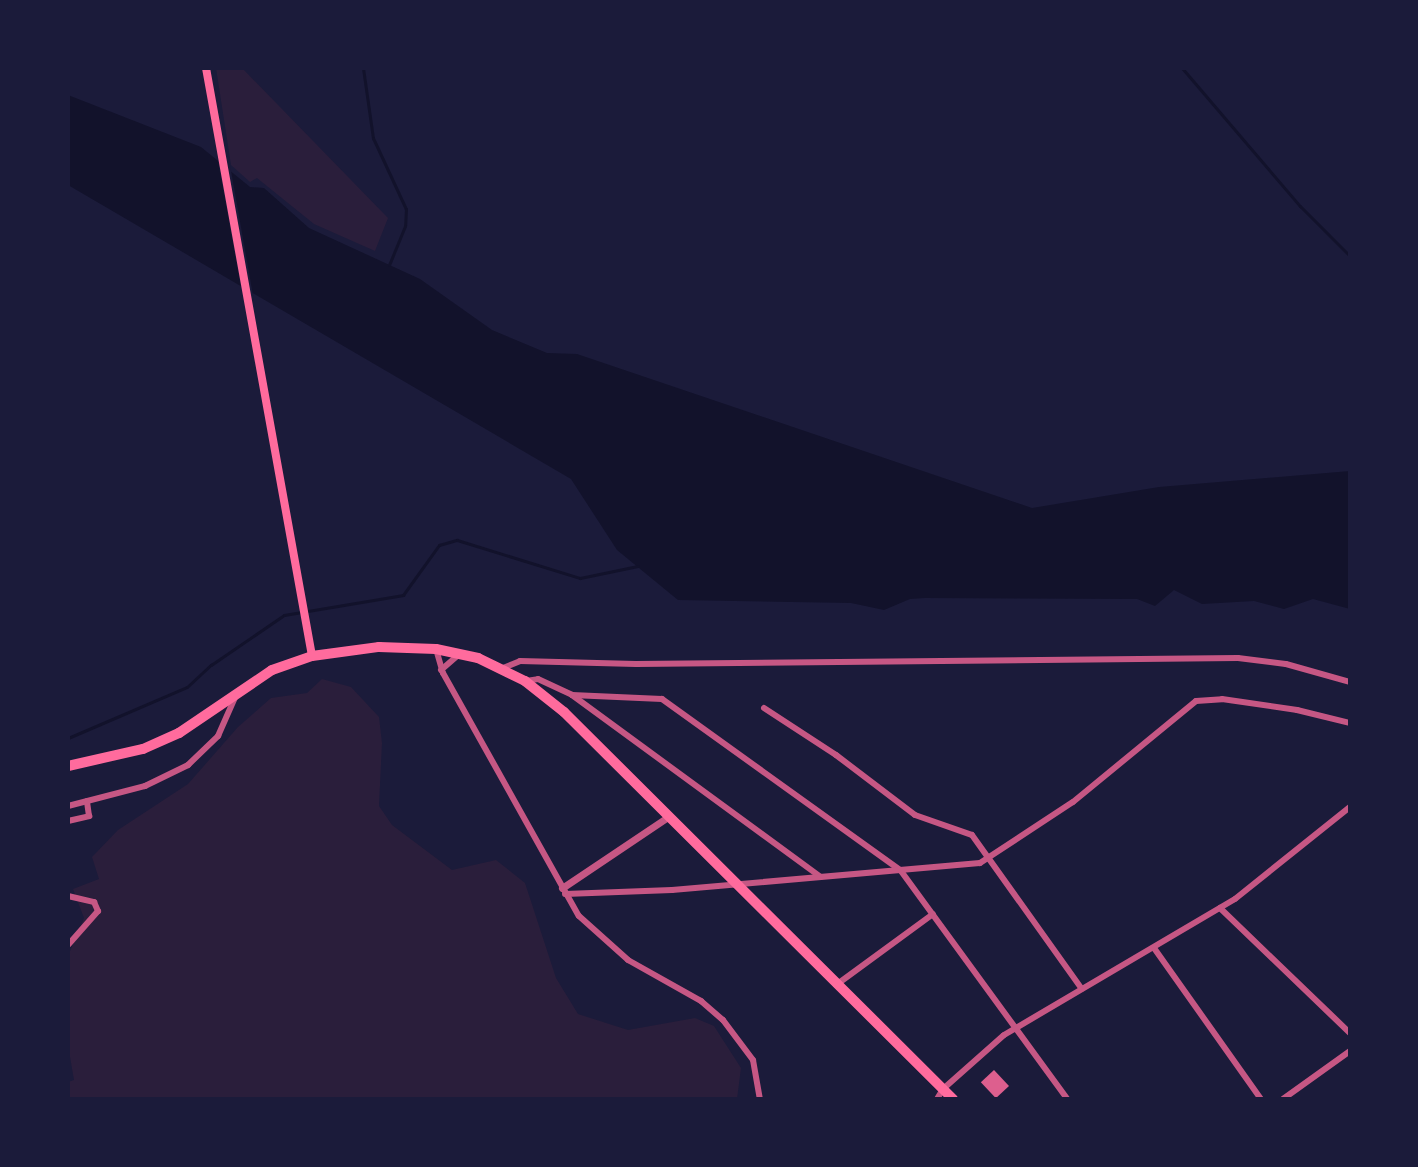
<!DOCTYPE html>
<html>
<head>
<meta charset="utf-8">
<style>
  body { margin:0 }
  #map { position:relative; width:1418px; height:1167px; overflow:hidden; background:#1b1b3a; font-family:Mulish,sans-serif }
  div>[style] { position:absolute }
  .green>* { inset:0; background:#2a1e3b }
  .water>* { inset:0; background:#12122b }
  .pier>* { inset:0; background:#1b1b3a }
  .stream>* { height:3px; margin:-1.5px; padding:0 1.5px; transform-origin:1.5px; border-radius:1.5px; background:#12122b }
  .building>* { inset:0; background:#dd5f8e; transform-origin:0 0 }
  .minor>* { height:6px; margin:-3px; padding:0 3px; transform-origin:3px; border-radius:3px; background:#c65784 }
  .tertiary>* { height:7px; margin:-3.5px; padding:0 3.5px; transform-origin:3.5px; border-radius:3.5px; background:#c65784 }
  .secondary>* { height:8px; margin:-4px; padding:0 4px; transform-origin:4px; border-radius:4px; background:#ff6b9d }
  .trunk>* { height:10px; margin:-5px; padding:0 5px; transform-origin:5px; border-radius:5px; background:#ff6b9d }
  span { translate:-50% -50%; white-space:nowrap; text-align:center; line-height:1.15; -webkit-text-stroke:7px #1b1b3a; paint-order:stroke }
  .frame { position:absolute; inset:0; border:70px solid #1b1b3a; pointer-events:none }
</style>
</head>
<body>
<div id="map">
  <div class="green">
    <i style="clip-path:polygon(216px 68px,242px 68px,388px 218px,375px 251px,314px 224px,257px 178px,250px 182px,231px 165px)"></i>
    <i style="clip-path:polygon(322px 679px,351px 687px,379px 717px,382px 743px,379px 806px,392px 825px,452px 870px,496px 860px,525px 883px,556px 978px,578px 1014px,628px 1030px,695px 1018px,714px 1026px,741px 1068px,737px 1099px,68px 1099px,68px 1082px,74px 1080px,68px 1045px,68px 956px,84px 918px,73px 889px,99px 879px,92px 857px,118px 830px,188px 784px,238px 727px,271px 698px,307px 693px)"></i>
  </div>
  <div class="water">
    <i style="clip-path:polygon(68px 95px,201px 147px,250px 187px,264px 188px,309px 228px,420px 279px,492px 330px,547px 353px,577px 354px,1032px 508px,1159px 487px,1350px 471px,1350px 609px,1313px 599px,1284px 609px,1254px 601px,1202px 604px,1174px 590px,1155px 606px,1137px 599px,925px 598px,910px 599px,884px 610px,851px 603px,678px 600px,617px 550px,571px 479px,68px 185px)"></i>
  </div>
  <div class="pier">
    <i style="clip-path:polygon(217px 155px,230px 165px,254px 301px,242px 293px)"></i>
  </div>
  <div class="stream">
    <i style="left:363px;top:68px;width:71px;rotate:81.9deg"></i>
    <i style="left:373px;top:138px;width:78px;rotate:65.1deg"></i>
    <i style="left:406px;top:209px;width:17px;rotate:93deg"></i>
    <i style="left:405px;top:226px;width:42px;rotate:112.3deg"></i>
    <i style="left:1182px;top:68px;width:182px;rotate:49.5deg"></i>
    <i style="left:1300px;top:206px;width:71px;rotate:45deg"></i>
    <i style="left:68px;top:738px;width:129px;rotate:-23.2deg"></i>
    <i style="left:187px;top:687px;width:33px;rotate:-43deg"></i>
    <i style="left:211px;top:665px;width:88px;rotate:-34.4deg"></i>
    <i style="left:284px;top:615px;width:121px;rotate:-9.5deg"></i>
    <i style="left:403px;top:595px;width:62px;rotate:-54.2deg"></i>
    <i style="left:439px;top:545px;width:19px;rotate:-16deg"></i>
    <i style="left:457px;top:540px;width:129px;rotate:17.2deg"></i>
    <i style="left:580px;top:578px;width:59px;rotate:-11.7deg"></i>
  </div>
  <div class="building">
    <i style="left:994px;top:1070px;width:22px;height:18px;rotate:47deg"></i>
  </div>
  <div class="minor">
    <i style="left:436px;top:649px;width:25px;rotate:74deg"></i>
    <i style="left:443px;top:673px;width:278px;rotate:60.8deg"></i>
    <i style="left:579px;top:916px;width:66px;rotate:41.9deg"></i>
    <i style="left:628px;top:960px;width:84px;rotate:29.3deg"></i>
    <i style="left:701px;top:1001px;width:29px;rotate:41deg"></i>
    <i style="left:723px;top:1020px;width:50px;rotate:53.1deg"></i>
    <i style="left:753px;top:1060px;width:40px;rotate:80deg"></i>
    <i style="left:503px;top:668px;width:18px;rotate:-22deg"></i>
    <i style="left:520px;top:661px;width:116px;rotate:1.5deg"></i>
    <i style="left:636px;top:664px;width:602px;rotate:-0.57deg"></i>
    <i style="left:1238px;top:658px;width:48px;rotate:7.1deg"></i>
    <i style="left:1286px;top:664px;width:66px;rotate:15.7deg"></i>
    <i style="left:441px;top:670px;width:21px;rotate:-41deg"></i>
    <i style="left:526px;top:681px;width:12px;rotate:-9deg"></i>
    <i style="left:538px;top:679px;width:38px;rotate:25deg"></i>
    <i style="left:572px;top:695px;width:90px;rotate:2.5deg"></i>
    <i style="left:662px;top:699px;width:294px;rotate:35.7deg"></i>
    <i style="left:901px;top:871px;width:282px;rotate:53.9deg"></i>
    <i style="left:572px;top:695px;width:308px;rotate:36.2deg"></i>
    <i style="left:764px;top:708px;width:86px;rotate:33.1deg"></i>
    <i style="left:836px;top:755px;width:99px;rotate:37.2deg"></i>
    <i style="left:915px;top:815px;width:60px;rotate:19.3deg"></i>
    <i style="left:972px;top:835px;width:189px;rotate:54.5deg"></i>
    <i style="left:68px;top:806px;width:80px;rotate:-14.6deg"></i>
    <i style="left:145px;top:786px;width:48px;rotate:-26deg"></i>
    <i style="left:188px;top:765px;width:42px;rotate:-44deg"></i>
    <i style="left:218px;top:736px;width:47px;rotate:-66.2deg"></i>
    <i style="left:68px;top:821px;width:22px;rotate:-13deg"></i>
    <i style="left:89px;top:816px;width:15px;rotate:-98deg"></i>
    <i style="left:565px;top:894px;width:107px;rotate:-2.1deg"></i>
    <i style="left:672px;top:890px;width:309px;rotate:-5deg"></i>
    <i style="left:980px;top:863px;width:111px;rotate:-33.3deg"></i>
    <i style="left:1073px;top:802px;width:159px;rotate:-39.4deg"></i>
    <i style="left:1196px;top:701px;width:26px;rotate:-4deg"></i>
    <i style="left:1222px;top:699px;width:76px;rotate:8.3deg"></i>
    <i style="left:1297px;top:710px;width:55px;rotate:13.8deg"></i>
    <i style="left:68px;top:896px;width:27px;rotate:13deg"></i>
    <i style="left:94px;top:902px;width:10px;rotate:66deg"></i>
    <i style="left:98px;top:911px;width:45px;rotate:131.4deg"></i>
    <i style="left:1220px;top:908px;width:180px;rotate:43.9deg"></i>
    <i style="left:1154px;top:948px;width:185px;rotate:54.7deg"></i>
    <i style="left:836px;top:985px;width:120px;rotate:-36.2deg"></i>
    <i style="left:937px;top:1099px;width:12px;rotate:-59deg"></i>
    <i style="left:943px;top:1089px;width:81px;rotate:-41.5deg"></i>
    <i style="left:1004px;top:1035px;width:268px;rotate:-30.5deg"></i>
    <i style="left:1235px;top:899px;width:147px;rotate:-38.7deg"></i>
    <i style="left:1283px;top:1099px;width:82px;rotate:-35.6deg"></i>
  </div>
  <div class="tertiary">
    <i style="left:562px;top:888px;width:129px;rotate:-33.9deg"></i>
  </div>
  <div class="secondary">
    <i style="left:206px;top:68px;width:597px;rotate:79.78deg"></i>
  </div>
  <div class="trunk">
    <i style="left:68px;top:766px;width:77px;rotate:-12.8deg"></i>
    <i style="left:143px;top:749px;width:39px;rotate:-24deg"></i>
    <i style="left:179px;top:733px;width:112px;rotate:-34.1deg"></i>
    <i style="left:272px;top:670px;width:42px;rotate:-19.3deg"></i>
    <i style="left:312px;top:656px;width:68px;rotate:-7.7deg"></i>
    <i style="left:379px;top:647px;width:57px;rotate:2deg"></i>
    <i style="left:436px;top:649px;width:43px;rotate:12.1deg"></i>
    <i style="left:478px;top:658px;width:52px;rotate:26.1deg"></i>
    <i style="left:525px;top:681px;width:50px;rotate:38.5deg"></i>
    <i style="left:564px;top:712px;width:549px;rotate:44.85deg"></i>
  </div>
  <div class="frame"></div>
</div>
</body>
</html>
